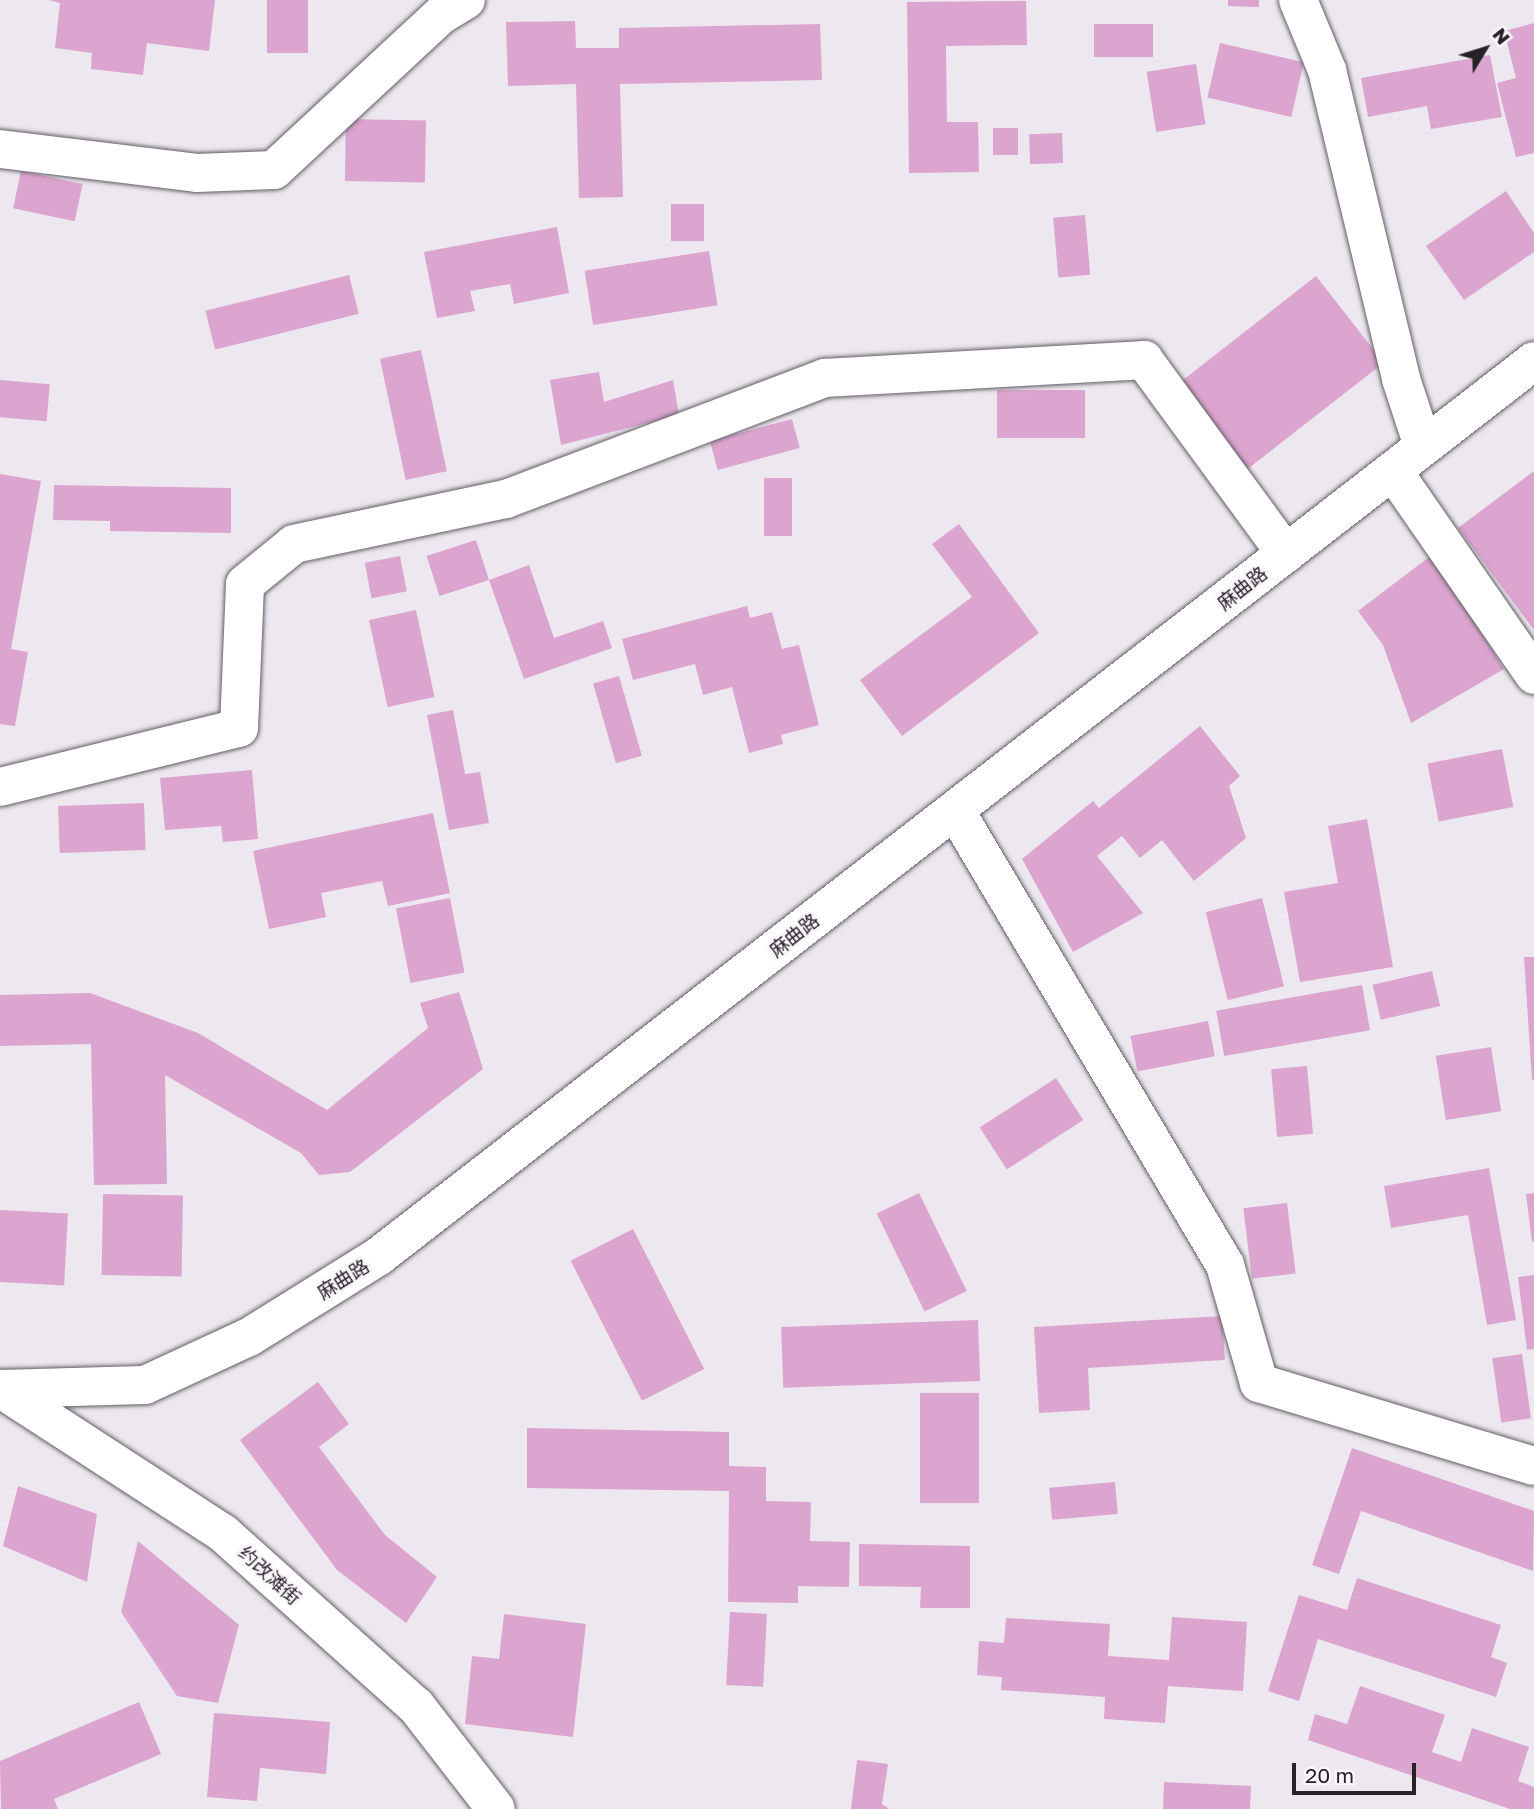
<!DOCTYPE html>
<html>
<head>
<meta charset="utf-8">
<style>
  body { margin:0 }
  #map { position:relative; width:1534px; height:1809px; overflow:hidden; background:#ede7ef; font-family:"Golos Text","Noto Sans SC",sans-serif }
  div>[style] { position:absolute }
  .building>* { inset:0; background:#dba5d0; transform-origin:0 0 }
  .roads { filter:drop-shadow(0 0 2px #635e64) drop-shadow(0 0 2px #635e64) }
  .minor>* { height:38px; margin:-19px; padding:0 19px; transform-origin:19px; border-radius:19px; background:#fff }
  .secondary>* { height:38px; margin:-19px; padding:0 19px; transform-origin:19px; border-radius:19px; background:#fff }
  span { translate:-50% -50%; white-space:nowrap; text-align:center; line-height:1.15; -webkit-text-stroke:5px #fbf5fc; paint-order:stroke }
  .street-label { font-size:19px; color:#252326 }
  .north { position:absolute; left:1450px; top:14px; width:70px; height:70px; -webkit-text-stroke:5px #fbf5fc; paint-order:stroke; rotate:52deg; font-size:19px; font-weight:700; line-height:28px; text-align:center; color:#252326 }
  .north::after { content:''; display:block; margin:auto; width:24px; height:32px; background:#252326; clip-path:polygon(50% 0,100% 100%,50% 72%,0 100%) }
  .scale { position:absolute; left:1292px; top:1763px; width:124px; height:32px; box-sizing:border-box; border:4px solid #252326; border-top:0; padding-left:9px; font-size:21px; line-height:24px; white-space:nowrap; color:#252326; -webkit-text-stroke:5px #fbf5fc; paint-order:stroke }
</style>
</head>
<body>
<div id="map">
  <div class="building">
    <i style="clip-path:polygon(49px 0,215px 0,209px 51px,147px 43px,143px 75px,91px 69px,92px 53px,55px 48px,60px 3px)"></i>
    <i style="left:267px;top:0;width:41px;height:53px"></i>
    <i style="clip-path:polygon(1228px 0,1259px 0,1259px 7px,1228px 6px)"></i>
    <i style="clip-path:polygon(1026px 1px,1027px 45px,946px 46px,947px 122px,978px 122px,979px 172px,909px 173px,907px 2px)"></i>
    <i style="clip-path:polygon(575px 21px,576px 48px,619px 48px,619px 28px,820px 24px,822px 80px,620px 84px,623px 197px,579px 198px,576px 84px,508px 86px,506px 22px)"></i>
    <i style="clip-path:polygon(1534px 23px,1534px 153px,1516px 157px,1497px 83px,1516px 78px,1504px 31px)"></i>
    <i style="left:1153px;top:24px;width:33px;height:59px;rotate:90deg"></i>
    <i style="left:1220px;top:43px;width:86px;height:56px;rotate:13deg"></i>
    <i style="clip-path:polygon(1490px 55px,1502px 117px,1431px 129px,1427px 106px,1368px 117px,1361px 78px)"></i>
    <i style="left:1196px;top:64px;width:61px;height:50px;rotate:81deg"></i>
    <i style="left:346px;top:119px;width:80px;height:62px;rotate:1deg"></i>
    <i style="left:993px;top:128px;width:25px;height:27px"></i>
    <i style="left:1062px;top:133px;width:30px;height:33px;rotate:88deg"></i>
    <i style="left:21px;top:171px;width:63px;height:38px;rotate:12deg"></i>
    <i style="clip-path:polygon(1506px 191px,1534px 233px,1534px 252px,1464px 300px,1426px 246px)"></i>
    <i style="left:671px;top:204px;width:33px;height:37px"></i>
    <i style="left:1085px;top:215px;width:60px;height:32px;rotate:85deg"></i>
    <i style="clip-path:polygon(557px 227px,569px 293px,514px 304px,510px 284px,470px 291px,475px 311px,437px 318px,424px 252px)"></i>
    <i style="left:709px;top:251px;width:55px;height:126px;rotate:81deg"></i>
    <i style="left:349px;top:275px;width:40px;height:148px;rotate:76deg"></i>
    <i style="left:1316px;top:276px;width:110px;height:174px;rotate:52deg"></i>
    <i style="left:421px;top:350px;width:124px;height:42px;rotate:78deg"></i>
    <i style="clip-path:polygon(599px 372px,604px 402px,673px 380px,679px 415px,561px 445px,550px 380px)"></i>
    <i style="left:0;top:380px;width:50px;height:37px;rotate:5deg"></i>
    <i style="left:997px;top:390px;width:88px;height:48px"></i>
    <i style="left:792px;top:419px;width:30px;height:85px;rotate:75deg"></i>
    <i style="clip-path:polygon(1534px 471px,1534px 630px,1458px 528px)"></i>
    <i style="clip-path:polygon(0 474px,41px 481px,11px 649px,28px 652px,15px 726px,0 724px)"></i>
    <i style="left:764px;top:478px;width:28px;height:58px"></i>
    <i style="clip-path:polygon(54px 485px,231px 488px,231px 533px,110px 531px,110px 521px,53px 520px)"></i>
    <i style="clip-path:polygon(959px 524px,1039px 633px,902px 736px,860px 680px,972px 597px,932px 544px)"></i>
    <i style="left:476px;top:540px;width:42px;height:52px;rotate:72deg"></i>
    <i style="clip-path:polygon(1433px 554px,1504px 669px,1411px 723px,1383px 645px,1358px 611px)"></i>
    <i style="left:400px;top:556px;width:36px;height:36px;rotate:79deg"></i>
    <i style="clip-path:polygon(529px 565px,554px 638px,603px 621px,612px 648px,524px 679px,489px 580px)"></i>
    <i style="clip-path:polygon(747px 606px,750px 618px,772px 612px,782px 649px,799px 645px,819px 725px,781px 735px,783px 744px,749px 753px,732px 687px,703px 695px,695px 664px,633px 680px,622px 639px)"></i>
    <i style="left:416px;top:610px;width:89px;height:48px;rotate:78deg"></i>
    <i style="left:619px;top:676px;width:83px;height:27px;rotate:74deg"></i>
    <i style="clip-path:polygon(453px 710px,465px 774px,480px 772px,489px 823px,449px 830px,427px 715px)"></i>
    <i style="clip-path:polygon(1200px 726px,1240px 776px,1229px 786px,1246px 838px,1194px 881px,1162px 840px,1140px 858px,1122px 836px,1097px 856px,1143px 913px,1073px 952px,1022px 859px,1093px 801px,1099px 808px)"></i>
    <i style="left:1502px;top:749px;width:59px;height:76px;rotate:79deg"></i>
    <i style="clip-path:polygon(252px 770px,258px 839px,223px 842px,221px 826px,165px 830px,160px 778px)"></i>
    <i style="left:144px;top:803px;width:47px;height:86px;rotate:88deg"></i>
    <i style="clip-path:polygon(433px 813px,450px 893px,388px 906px,382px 881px,321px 893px,326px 917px,269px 929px,253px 851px)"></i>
    <i style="clip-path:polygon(1367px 819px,1393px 967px,1300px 982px,1284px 892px,1338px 883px,1328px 826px)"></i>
    <i style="left:450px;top:898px;width:76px;height:55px;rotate:79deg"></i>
    <i style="left:1262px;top:898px;width:91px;height:58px;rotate:76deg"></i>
    <i style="clip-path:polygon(1524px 957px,1534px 957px,1534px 1080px,1532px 1080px)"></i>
    <i style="left:1432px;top:971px;width:36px;height:61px;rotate:77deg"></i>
    <i style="left:1362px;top:985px;width:46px;height:148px;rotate:80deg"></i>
    <i style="clip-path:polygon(459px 992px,483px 1069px,350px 1172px,319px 1175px,301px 1153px,165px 1075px,167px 1184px,94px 1185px,91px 1044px,0 1046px,0 995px,90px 993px,198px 1033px,327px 1110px,428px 1028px,420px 1003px)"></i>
    <i style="left:1208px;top:1021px;width:36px;height:79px;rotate:79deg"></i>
    <i style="left:1491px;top:1047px;width:65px;height:56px;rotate:81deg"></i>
    <i style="left:1307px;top:1066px;width:68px;height:36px;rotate:85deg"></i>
    <i style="left:1056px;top:1078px;width:50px;height:91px;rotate:57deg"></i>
    <i style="clip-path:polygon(1489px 1168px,1516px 1320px,1487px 1325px,1468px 1215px,1391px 1228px,1384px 1186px)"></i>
    <i style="left:919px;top:1193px;width:109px;height:47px;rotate:64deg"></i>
    <i style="clip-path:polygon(1534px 1193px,1534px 1241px,1532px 1242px,1526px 1194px)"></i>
    <i style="left:103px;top:1194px;width:80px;height:81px;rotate:1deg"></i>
    <i style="left:1287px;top:1203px;width:71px;height:44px;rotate:83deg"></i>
    <i style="left:0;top:1210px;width:68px;height:72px;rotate:3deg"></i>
    <i style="left:633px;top:1229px;width:157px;height:70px;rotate:63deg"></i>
    <i style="clip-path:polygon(1534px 1275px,1534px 1349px,1527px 1350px,1518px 1277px)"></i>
    <i style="clip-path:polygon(1222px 1316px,1225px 1360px,1088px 1368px,1090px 1410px,1039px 1413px,1034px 1327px)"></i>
    <i style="left:978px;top:1320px;width:61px;height:197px;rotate:88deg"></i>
    <i style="left:1522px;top:1354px;width:65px;height:30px;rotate:82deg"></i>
    <i style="clip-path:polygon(318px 1382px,349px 1424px,319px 1447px,385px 1535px,437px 1577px,406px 1623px,337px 1570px,240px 1440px)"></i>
    <i style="left:920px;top:1393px;width:59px;height:110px"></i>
    <i style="clip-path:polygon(527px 1428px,729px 1432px,729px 1466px,766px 1467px,766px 1501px,811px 1502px,810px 1541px,850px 1542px,849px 1587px,798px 1586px,798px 1603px,728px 1602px,729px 1491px,527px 1488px)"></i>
    <i style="clip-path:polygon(1352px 1448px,1534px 1511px,1533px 1571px,1361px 1511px,1339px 1574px,1312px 1565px)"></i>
    <i style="left:1115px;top:1482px;width:32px;height:66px;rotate:85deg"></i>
    <i style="clip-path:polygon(18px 1486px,97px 1514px,87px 1582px,3px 1546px)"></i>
    <i style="clip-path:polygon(138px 1541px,239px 1625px,218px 1703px,177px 1696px,121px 1612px)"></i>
    <i style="clip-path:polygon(859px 1544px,970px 1546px,970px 1608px,920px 1608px,921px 1587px,859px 1586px)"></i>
    <i style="clip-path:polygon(1357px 1578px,1501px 1625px,1491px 1657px,1507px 1663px,1496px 1697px,1318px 1639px,1299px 1701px,1268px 1691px,1299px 1595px,1347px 1610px)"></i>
    <i style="left:730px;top:1612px;width:37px;height:73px;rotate:3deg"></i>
    <i style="clip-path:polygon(504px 1614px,586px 1624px,573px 1737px,465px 1724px,472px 1656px,499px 1659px)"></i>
    <i style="clip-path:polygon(1172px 1617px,1247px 1622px,1243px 1691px,1168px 1686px,1165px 1723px,1104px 1719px,1105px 1697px,1001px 1690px,1002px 1677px,977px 1675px,979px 1641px,1004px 1643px,1006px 1618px,1110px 1624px,1108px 1656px,1169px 1660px)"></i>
    <i style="clip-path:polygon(1360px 1686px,1445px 1715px,1432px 1752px,1461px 1762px,1472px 1728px,1529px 1747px,1518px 1781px,1534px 1787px,1534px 1809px,1510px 1809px,1308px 1740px,1315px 1714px,1347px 1724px)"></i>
    <i style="clip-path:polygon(139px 1702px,161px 1754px,54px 1799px,58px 1809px,1px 1809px,0 1761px)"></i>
    <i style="clip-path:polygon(214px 1713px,330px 1722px,326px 1774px,260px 1768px,257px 1801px,207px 1797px)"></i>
    <i style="clip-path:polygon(857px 1760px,888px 1764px,882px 1804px,889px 1809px,851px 1809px)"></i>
    <i style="clip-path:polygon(1164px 1782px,1251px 1786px,1250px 1809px,1163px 1809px)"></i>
  </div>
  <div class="roads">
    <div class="minor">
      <i style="left:1298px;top:0;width:76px;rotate:67.5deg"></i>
      <i style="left:1327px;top:70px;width:318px;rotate:76.5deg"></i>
      <i style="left:1401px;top:379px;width:71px;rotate:71.8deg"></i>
      <i style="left:0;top:149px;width:198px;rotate:6.9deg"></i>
      <i style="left:197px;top:173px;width:77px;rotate:-2.2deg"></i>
      <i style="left:274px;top:170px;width:228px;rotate:-42.9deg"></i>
      <i style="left:441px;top:15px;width:29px;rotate:-31deg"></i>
      <i style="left:1393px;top:471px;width:248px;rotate:55.3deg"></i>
      <i style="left:0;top:787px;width:246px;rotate:-13.9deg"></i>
      <i style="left:239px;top:728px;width:144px;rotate:-87.6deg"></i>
      <i style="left:245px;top:584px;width:63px;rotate:-39.2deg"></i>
      <i style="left:294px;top:544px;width:217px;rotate:-12deg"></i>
      <i style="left:506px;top:499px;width:341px;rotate:-20.8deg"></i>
      <i style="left:825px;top:378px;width:320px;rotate:-3.2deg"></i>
      <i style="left:1144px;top:360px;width:240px;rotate:53.8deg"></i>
      <i style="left:955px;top:810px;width:529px;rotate:59.31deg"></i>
      <i style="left:1225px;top:1265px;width:123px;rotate:73.9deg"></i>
      <i style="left:1259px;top:1383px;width:287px;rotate:16.8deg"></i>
      <i style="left:1px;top:1389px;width:266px;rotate:33deg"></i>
      <i style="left:224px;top:1534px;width:258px;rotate:41.9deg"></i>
      <i style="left:416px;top:1706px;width:130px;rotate:52.2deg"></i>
    </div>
    <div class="secondary">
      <i style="left:0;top:1389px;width:145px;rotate:-1.6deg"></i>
      <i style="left:145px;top:1385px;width:115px;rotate:-24.8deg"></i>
      <i style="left:249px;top:1337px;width:153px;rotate:-31.9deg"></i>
      <i style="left:379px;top:1256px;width:1461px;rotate:-37.77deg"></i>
    </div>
  </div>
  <div class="street-label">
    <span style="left:1242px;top:588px;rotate:-38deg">麻曲路</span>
    <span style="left:794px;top:935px;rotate:-38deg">麻曲路</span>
    <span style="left:343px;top:1279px;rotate:-32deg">麻曲路</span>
    <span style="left:270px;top:1575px;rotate:42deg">约改滩街</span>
  </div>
  <div class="north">N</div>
  <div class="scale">20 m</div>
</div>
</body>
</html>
